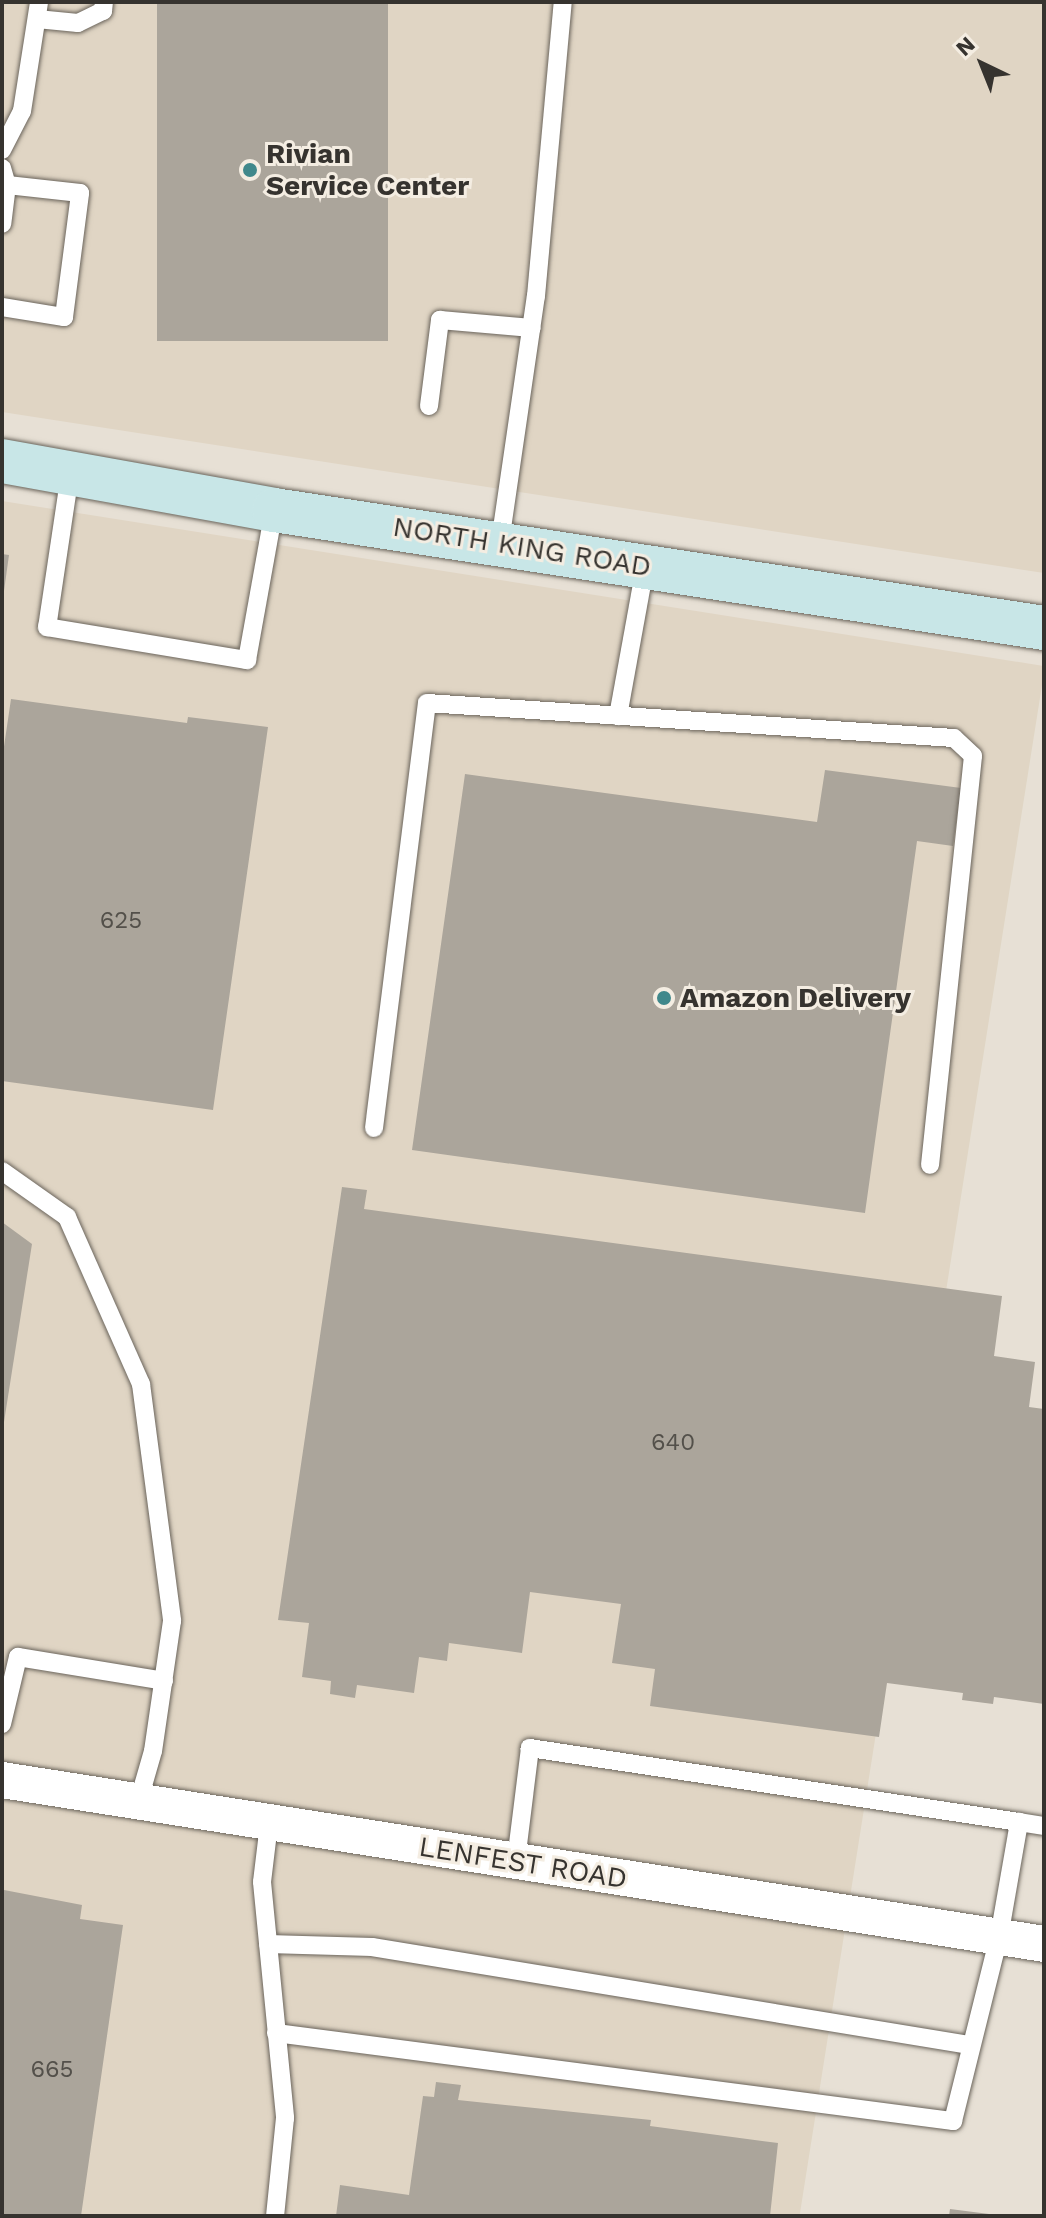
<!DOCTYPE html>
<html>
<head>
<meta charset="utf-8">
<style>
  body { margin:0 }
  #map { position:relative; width:1046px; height:2218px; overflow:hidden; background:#e7e0d5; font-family:"Work Sans",sans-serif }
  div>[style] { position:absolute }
  .built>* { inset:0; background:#e0d5c4; transform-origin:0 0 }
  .building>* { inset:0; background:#aba59b; transform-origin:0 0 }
  .roads { filter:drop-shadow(0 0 2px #6a645b) drop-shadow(0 0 2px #6a645b) }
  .service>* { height:18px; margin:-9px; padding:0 9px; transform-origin:9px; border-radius:9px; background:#fff }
  .minor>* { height:36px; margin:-18px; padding:0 18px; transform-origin:18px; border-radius:18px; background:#fff }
  .secondary>* { height:44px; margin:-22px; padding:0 22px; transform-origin:22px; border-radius:22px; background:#c8e6e7 }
  .dots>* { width:22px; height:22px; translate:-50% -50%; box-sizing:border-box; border:4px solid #f4ede2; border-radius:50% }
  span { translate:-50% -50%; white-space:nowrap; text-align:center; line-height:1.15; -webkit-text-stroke:6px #f4ede2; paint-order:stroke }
  .number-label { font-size:24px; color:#53504a }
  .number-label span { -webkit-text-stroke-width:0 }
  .poi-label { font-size:28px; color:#36332f; font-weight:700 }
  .left { translate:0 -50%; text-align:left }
  .street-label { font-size:28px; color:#36332f }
  .frame { position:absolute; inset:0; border:4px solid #36332f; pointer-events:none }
  .north { position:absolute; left:942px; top:24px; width:80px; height:80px; -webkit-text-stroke:6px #f4ede2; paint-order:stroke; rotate:317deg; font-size:22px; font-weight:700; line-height:32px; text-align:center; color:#36332f }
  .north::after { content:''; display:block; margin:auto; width:28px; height:36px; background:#36332f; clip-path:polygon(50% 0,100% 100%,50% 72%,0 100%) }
</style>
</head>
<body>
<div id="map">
  <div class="built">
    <i style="clip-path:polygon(2px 2px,1044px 2px,1044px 573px,2px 412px)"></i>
    <i style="left:2px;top:501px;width:1056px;height:1715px;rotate:9deg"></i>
  </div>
  <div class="building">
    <i style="left:157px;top:2px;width:231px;height:339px"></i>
    <i style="clip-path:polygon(2px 554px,9px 555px,4px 591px,2px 591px)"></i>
    <i style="clip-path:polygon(11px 699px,187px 723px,188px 717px,268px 727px,213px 1110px,2px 1081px,2px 760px)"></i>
    <i style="clip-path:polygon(825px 770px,961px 788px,953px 846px,917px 841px,865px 1213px,412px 1150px,465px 774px,817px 822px)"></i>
    <i style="clip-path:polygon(342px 1187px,367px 1190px,364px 1209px,1002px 1296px,994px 1356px,1035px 1362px,1029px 1407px,1044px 1409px,1044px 1704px,994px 1697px,993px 1704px,962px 1700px,963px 1693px,887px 1683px,879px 1737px,650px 1706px,655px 1669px,612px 1663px,621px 1604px,530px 1592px,522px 1653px,449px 1643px,447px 1661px,419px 1657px,414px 1693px,357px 1685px,355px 1698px,330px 1694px,331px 1681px,302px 1677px,309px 1623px,278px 1620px)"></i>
    <i style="clip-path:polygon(2px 1222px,32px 1244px,4px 1422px,2px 1422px)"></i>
    <i style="clip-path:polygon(4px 1890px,82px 1905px,80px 1919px,123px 1925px,81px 2216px,2px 2216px)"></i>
    <i style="clip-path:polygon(436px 2082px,461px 2085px,458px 2100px,651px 2120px,650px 2126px,778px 2143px,770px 2216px,336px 2216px,340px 2185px,409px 2195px,423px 2096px,434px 2097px)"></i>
    <i style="clip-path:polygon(950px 2209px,989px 2214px,989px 2216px,949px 2216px)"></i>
  </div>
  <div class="roads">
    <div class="service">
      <i style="left:37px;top:19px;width:41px;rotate:5.6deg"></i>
      <i style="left:78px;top:23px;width:28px;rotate:-26deg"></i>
      <i style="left:103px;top:11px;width:9px;rotate:-84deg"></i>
      <i style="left:2px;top:150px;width:44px;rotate:-62.9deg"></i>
      <i style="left:22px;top:111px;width:110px;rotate:-81.1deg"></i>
      <i style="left:2px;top:168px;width:18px;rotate:74deg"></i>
      <i style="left:7px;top:185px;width:39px;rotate:97deg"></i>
      <i style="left:2px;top:307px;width:63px;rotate:9.2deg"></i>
      <i style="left:64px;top:317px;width:125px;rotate:-82.6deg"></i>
      <i style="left:80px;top:193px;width:73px;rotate:-173.7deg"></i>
      <i style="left:429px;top:406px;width:87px;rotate:-82.7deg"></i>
      <i style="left:440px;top:320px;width:92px;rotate:5deg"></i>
      <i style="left:70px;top:474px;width:155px;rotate:98.5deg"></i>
      <i style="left:47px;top:627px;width:203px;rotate:9.4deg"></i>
      <i style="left:247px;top:660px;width:152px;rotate:-79.8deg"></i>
      <i style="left:500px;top:542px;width:249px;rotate:-81.7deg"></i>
      <i style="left:536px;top:296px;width:295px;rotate:-84.8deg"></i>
      <i style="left:618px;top:716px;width:151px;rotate:-79.7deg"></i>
      <i style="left:374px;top:1128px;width:428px;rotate:-82.9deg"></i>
      <i style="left:427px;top:703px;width:528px;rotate:3.8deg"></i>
      <i style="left:954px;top:738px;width:26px;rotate:43deg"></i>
      <i style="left:973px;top:756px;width:411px;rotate:96deg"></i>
      <i style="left:2px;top:1171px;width:80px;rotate:35.3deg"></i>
      <i style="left:67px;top:1217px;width:183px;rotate:66.1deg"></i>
      <i style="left:141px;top:1384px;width:239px;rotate:82.5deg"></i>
      <i style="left:172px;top:1621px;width:131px;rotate:98.3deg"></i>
      <i style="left:153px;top:1751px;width:54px;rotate:106.1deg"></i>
      <i style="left:2px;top:1724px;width:69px;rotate:-76.6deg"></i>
      <i style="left:18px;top:1657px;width:148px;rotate:9.3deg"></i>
      <i style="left:1019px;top:1822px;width:25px;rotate:9deg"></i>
      <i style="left:269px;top:1824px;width:58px;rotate:96.9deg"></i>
      <i style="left:262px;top:1882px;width:237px;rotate:84.4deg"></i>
      <i style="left:285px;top:2118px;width:99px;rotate:95.8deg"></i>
      <i style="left:268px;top:1944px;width:104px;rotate:1.7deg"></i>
      <i style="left:372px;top:1947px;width:606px;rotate:9.31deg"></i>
      <i style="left:276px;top:2033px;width:683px;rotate:7.41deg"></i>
      <i style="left:953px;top:2121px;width:190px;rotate:-76deg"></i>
      <i style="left:999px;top:1937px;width:117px;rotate:-80.1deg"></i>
      <i style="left:1019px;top:1822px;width:495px;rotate:-171.4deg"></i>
      <i style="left:530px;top:1748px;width:114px;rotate:97.1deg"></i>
    </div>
    <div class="minor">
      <i style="left:2px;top:1780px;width:1055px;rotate:8.94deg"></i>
    </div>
    <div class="secondary">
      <i style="left:2px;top:461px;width:276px;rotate:10.2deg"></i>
      <i style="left:274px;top:510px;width:779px;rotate:8.71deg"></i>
    </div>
  </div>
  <div class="dots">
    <i style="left:250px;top:170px;background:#40888b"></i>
    <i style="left:664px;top:998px;background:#40888b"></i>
  </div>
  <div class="number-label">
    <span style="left:121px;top:921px">625</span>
    <span style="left:673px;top:1443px">640</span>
    <span style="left:52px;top:2070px">665</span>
  </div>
  <div class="poi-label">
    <span class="left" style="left:266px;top:170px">Rivian<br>Service Center</span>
    <span class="left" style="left:680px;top:998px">Amazon Delivery</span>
  </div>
  <div class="street-label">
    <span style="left:522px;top:547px;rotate:9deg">NORTH KING ROAD</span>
    <span style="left:523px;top:1863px;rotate:9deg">LENFEST ROAD</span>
  </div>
  <div class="frame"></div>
  <div class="north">N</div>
</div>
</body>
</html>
